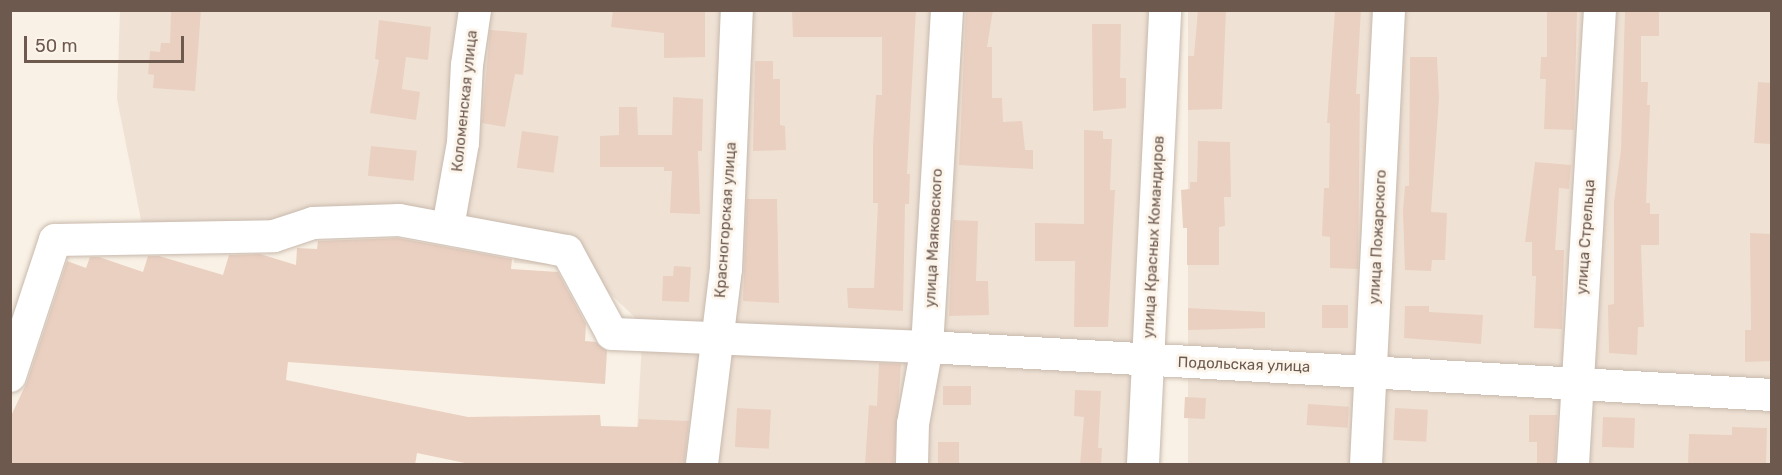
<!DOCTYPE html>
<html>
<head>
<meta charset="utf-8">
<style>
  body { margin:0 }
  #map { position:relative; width:1782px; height:475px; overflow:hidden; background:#f9f1e5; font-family:Rubik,sans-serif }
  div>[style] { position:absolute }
  .residential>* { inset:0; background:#efe2d5; transform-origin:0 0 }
  .building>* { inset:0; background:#ead0c1; transform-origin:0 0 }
  .roads { filter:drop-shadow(0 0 2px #c8b9ad) drop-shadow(0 0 2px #c8b9ad) }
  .minor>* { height:32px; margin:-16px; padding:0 16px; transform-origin:16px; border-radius:16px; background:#fff }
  span { translate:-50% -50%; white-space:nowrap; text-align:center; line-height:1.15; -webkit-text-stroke:6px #fcf5eb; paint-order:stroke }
  .street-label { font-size:15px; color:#6e594e }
  .frame { position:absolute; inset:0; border:12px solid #6e594e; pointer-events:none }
  .scale { position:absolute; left:24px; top:36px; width:160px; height:27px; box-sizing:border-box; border:3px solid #6e594e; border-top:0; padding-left:8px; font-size:18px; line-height:21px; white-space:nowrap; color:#6e594e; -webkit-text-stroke:4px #fcf5eb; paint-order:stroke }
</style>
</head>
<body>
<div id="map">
  <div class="residential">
    <i style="clip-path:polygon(120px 11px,1174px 11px,1149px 464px,635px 464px,643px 325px,582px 267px,514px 263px,514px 242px,310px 230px,146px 245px,117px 99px)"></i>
    <i style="left:1188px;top:11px;width:583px;height:454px"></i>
  </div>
  <div class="building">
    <i style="clip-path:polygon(171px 10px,201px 10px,195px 91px,153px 88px,154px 75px,148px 74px,150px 51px,160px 52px,161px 43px,170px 43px)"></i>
    <i style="clip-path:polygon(613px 10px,705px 10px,705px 57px,664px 58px,664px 33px,611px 27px)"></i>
    <i style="clip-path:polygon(792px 10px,916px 10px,907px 174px,910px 174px,909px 204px,905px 204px,903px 311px,848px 308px,847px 288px,874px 288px,878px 203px,873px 203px,873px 145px,876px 95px,882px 95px,882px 37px,793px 37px)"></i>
    <i style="clip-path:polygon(966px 10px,993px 10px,987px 47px,992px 47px,992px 98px,1002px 98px,1003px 122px,1022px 121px,1025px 150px,1033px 150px,1033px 169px,959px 165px)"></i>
    <i style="clip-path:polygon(1198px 10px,1226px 10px,1222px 109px,1188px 110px,1188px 56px,1194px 56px)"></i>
    <i style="clip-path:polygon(1335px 10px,1361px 10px,1356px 94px,1360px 94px,1358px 269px,1330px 268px,1330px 237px,1322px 236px,1324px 188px,1329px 188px,1330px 123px,1327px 123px)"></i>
    <i style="clip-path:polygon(1547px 10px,1577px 10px,1574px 130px,1544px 129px,1546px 79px,1540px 79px,1541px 57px,1547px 57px)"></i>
    <i style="clip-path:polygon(1625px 10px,1659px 10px,1659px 36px,1641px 36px,1641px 82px,1648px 82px,1647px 105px,1650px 105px,1646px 203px,1650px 203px,1650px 214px,1659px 214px,1659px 245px,1641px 245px,1644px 327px,1638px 327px,1637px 355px,1609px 353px,1608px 305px,1614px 304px,1614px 202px,1621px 150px)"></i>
    <i style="clip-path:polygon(379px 20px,431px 27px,428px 60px,406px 57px,402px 89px,420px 92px,416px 120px,370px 113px,379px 60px,375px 59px)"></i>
    <i style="clip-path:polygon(1092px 24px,1121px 24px,1120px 78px,1126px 78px,1126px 108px,1093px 111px)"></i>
    <i style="clip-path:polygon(490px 30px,527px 33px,523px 75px,515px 74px,505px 127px,482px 123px)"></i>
    <i style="clip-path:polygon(1410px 57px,1437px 57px,1439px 98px,1431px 212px,1447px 213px,1445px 260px,1432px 260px,1431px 271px,1405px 270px,1403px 211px,1405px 186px,1409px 186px)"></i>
    <i style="clip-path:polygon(755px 61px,773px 61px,773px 79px,780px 79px,780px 125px,785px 126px,786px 150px,753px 151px)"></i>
    <i style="clip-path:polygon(1758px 82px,1772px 83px,1772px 144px,1754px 143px)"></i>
    <i style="clip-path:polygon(673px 97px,703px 99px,702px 151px,698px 151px,700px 214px,670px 213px,672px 171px,664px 171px,664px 167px,600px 167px,600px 136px,619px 135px,619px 107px,637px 107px,638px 135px,672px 135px)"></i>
    <i style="clip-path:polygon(1084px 130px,1103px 131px,1103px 139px,1112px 139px,1110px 190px,1115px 190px,1108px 327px,1074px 327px,1075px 261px,1035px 261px,1035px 223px,1084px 224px)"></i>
    <i style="left:522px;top:131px;width:37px;height:37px;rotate:8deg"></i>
    <i style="clip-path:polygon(1198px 141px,1230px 142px,1231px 197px,1224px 197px,1225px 226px,1219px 227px,1219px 265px,1187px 265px,1187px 228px,1183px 228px,1181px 190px,1190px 189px,1190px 182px,1197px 182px)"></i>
    <i style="left:371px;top:146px;width:46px;height:30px;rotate:6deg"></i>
    <i style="clip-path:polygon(1535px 162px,1571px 165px,1569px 189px,1559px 188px,1555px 250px,1564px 250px,1562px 329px,1534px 328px,1536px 276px,1532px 276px,1532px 242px,1525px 242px)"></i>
    <i style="clip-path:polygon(747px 199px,777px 199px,779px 303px,743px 301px)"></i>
    <i style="clip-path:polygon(953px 220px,978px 221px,976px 281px,988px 281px,989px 315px,949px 316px)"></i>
    <i style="clip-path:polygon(1750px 233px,1772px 234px,1772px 361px,1745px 362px,1745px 330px,1751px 330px)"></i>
    <i style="clip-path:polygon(398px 238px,512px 259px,511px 269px,558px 272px,586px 324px,585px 341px,596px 342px,607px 351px,605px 384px,288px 362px,286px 380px,468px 417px,600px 415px,601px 426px,638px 427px,639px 419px,689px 421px,684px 465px,470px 464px,417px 453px,415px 465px,10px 465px,10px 418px,27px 382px,67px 261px,86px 268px,90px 257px,99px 257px,143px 272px,148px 256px,159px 256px,223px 275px,229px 255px,260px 254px,296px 265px,297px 248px,317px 249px,318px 241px)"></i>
    <i style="clip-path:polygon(674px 266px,691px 267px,689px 302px,662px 301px,663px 276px,673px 276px)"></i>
    <i style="left:1322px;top:305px;width:26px;height:23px"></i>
    <i style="clip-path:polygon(1405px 306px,1429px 306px,1429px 312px,1483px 315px,1481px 344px,1404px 338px)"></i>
    <i style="clip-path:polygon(1188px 308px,1265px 312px,1265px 328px,1188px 330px)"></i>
    <i style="clip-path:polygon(879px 363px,901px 364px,894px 465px,865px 465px,869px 405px,877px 406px)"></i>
    <i style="left:943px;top:386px;width:28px;height:19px"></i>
    <i style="clip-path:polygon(1075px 390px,1101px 391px,1098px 448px,1102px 448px,1101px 465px,1080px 465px,1084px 417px,1074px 416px)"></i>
    <i style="left:1185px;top:397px;width:21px;height:21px;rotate:3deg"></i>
    <i style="left:1308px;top:404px;width:41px;height:21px;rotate:4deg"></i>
    <i style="left:737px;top:408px;width:34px;height:39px;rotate:3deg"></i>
    <i style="left:1395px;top:408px;width:33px;height:32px;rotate:3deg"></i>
    <i style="clip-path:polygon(1529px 415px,1557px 415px,1555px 465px,1537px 465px,1537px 442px,1529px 442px)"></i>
    <i style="left:1603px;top:417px;width:32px;height:30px;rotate:2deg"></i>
    <i style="clip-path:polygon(1732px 427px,1767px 428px,1766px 465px,1688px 465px,1689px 434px,1732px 435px)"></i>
    <i style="left:938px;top:442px;width:21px;height:23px"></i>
  </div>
  <div class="roads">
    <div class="minor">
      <i style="left:448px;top:227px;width:85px;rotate:-79.9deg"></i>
      <i style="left:463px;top:143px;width:78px;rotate:-87.1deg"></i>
      <i style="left:467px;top:65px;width:56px;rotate:-81.7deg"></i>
      <i style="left:10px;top:376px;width:143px;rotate:-71.7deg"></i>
      <i style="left:55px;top:240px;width:219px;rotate:-1deg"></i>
      <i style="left:274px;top:236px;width:41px;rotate:-18.4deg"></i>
      <i style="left:313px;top:223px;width:86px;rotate:-2deg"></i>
      <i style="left:399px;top:220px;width:171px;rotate:10.5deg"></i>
      <i style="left:567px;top:251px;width:94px;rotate:61.5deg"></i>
      <i style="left:612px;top:334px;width:315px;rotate:2.4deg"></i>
      <i style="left:927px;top:347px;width:846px;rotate:3.25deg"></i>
      <i style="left:702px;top:464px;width:196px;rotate:-83deg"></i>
      <i style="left:726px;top:269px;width:259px;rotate:-87.6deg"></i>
      <i style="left:912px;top:464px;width:40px;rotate:-88.6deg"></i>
      <i style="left:913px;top:424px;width:78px;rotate:-79.7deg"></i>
      <i style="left:927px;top:347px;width:338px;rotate:-86.6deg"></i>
      <i style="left:1143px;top:464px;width:455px;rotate:-87.2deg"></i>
      <i style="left:1366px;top:464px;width:455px;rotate:-87.1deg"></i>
      <i style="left:1573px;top:464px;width:455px;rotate:-86.6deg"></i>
    </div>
  </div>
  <div class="street-label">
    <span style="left:465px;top:101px;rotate:-84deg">Коломенская улица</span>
    <span style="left:726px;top:220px;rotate:-86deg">Красногорская улица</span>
    <span style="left:1154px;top:237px;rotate:-87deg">улица Красных Командиров</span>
    <span style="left:1378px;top:237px;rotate:-87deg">улица Пожарского</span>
    <span style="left:1586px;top:237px;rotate:-86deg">улица Стрельца</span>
    <span style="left:934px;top:238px;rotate:-87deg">улица Маяковского</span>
    <span style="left:1244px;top:365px;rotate:2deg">Подольская улица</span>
  </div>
  <div class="frame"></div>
  <div class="scale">50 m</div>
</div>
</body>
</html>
